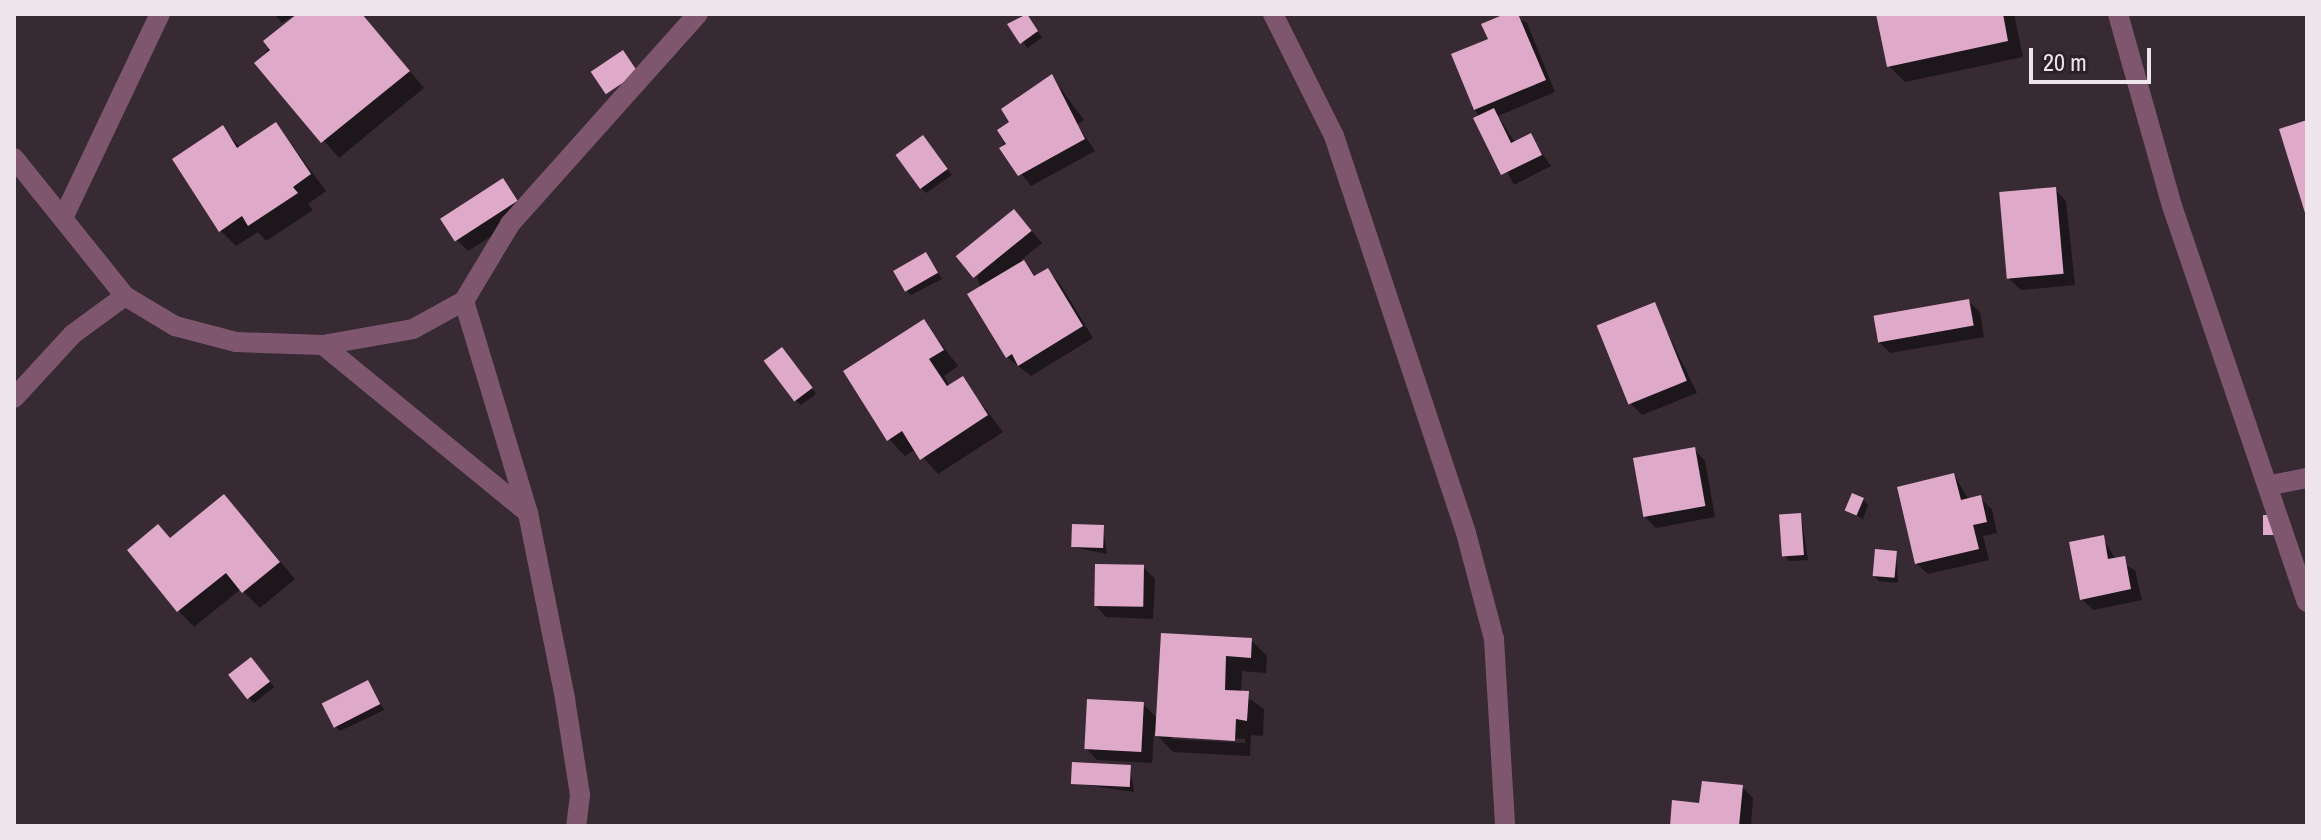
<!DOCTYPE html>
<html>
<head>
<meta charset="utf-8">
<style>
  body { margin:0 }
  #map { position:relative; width:2321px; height:840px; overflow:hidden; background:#372a32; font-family:"Archivo Narrow",sans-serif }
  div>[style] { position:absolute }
  .shadow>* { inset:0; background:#0007; transform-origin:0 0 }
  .building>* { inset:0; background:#dfa9ca; transform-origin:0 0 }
  .street>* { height:20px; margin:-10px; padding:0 10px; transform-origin:10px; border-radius:10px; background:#7e576f }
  span { translate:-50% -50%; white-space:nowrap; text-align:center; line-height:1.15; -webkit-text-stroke:8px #2d2028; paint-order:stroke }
  .frame { position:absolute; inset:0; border:16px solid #eee5ea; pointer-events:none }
  .scale { position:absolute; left:2029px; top:48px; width:122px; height:36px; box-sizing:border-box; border:4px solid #eee5ea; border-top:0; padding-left:10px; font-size:24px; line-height:28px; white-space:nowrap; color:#eee5ea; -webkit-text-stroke:6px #2d2028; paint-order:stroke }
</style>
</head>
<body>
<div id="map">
  <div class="shadow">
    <i style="clip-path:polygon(274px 14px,295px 14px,282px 23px)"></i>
    <i style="clip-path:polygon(297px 14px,362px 14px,424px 88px,339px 158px,257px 63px)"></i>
    <i style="left:1025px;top:14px;width:29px;height:18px;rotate:54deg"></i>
    <i style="clip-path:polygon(1510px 14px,1527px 23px,1555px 92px,1498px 116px,1515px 143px,1530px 136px,1551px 166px,1514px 185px,1475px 109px,1490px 40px)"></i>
    <i style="clip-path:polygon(1878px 14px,2014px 14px,2023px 57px,1905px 82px,1889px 66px)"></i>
    <i style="clip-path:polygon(1052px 77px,1084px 120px,1077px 125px,1095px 151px,1031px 186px,1002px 149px,1012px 122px)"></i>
    <i style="clip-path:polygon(276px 124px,326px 191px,308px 204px,313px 210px,266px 241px,258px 232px,236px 246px,220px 230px,222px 128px,241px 148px)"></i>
    <i style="clip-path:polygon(928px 143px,952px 175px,926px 193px,921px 188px)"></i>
    <i style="clip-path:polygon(502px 180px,528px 213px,468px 251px,457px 240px)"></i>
    <i style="clip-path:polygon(2055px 189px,2066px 201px,2075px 285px,2021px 290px,2009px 279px)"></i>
    <i style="clip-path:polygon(1025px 223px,1042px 243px,1021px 260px,1037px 277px,1048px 271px,1059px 282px,1093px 338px,1031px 376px,1007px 357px,977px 277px)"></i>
    <i style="clip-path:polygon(926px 254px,942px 279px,911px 295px,906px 290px)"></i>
    <i style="clip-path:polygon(1968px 301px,1980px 312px,1984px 337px,1890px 353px,1879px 342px)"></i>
    <i style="clip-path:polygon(1654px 305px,1697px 393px,1642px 415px,1631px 404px)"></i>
    <i style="clip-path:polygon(924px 322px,958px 366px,944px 376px,950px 386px,962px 378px,1003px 432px,938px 474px,916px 449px,905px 456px,889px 439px)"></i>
    <i style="clip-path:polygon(787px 355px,816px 394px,801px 405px,795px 400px)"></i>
    <i style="clip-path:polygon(1694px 449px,1705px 461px,1715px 517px,1656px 528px,1645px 517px)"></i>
    <i style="clip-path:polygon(1954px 475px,1969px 500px,1980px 498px,1992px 509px,1997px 533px,1983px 536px,1989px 560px,1928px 574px,1916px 563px)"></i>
    <i style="clip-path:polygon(224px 496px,295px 579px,260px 608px,241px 589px,194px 627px,178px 610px,171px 540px)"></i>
    <i style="clip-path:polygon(1863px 499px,1868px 505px,1863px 519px,1848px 511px)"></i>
    <i style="clip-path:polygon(1801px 515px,1808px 560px,1789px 561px,1784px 556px)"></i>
    <i style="clip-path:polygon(1103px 527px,1107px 554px,1072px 547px)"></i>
    <i style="clip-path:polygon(2103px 538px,2116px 560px,2135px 570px,2142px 600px,2093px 610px,2082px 599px)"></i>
    <i style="clip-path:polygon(1896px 553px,1898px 583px,1879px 581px,1874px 576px)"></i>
    <i style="clip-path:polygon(1143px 567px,1155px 579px,1153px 619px,1106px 617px,1095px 605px)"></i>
    <i style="clip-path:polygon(evenodd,1163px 635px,1251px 640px,1267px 656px,1266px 673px,1242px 671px,1241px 693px,1264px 709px,1263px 736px,1251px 735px,1250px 756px,1173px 752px,1154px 732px,1152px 763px,1097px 760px,1086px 748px,1143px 704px,1158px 719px,1163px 635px,1172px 735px,1245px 739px,1245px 743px,1172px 739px,1172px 735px)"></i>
    <i style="clip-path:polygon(256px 665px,274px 687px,254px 703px,249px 698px)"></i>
    <i style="clip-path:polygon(368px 682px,384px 710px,340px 731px,335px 726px)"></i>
    <i style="clip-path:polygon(1130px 767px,1134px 792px,1072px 783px)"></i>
    <i style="clip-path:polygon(1742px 787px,1753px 798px,1751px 826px,1672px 826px)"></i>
  </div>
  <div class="building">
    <i style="clip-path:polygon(297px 14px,362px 14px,410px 71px,321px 143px,254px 63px,270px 50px,263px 41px)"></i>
    <i style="clip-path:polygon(1027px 14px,1038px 31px,1020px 44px,1007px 24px)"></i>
    <i style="clip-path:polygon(1505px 14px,1518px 14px,1546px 80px,1474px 110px,1451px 54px,1488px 39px,1481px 24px)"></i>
    <i style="clip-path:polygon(1876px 14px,2003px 14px,2008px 41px,1887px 67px)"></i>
    <i style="left:623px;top:50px;width:27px;height:39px;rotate:56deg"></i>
    <i style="clip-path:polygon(1052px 74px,1085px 139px,1018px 176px,999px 148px,1006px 144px,997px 130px,1009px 122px,1001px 109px)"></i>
    <i style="clip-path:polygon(1494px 108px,1511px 143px,1531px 133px,1542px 155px,1501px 175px,1473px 118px)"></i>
    <i style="clip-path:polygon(2307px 120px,2307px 216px,2306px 216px,2279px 129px)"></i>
    <i style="clip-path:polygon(276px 122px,311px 174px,293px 187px,298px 193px,248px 226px,242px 216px,219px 232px,172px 159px,223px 125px,237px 148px)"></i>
    <i style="left:923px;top:135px;width:42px;height:34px;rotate:54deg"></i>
    <i style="left:503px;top:178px;width:27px;height:75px;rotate:57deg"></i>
    <i style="left:2056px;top:187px;width:87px;height:57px;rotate:85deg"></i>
    <i style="left:1014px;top:209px;width:28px;height:75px;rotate:51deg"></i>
    <i style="left:926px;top:252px;width:24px;height:38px;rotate:60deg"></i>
    <i style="clip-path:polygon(1024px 260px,1034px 276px,1048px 268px,1083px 326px,1018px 366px,1012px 354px,1006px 358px,967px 294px)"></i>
    <i style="left:1969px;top:299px;width:27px;height:97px;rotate:80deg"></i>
    <i style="left:1655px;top:302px;width:85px;height:63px;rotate:68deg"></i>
    <i style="clip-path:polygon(924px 319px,944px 350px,929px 359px,947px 386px,963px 376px,988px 415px,920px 460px,902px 431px,887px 441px,843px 371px)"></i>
    <i style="left:782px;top:347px;width:51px;height:23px;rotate:53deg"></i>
    <i style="left:1695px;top:447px;width:60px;height:63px;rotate:80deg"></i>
    <i style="clip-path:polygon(1954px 473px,1961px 500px,1981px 495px,1987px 522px,1973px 525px,1979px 549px,1915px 564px,1897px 487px)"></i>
    <i style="left:1852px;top:493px;width:13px;height:19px;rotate:23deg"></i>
    <i style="clip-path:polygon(224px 494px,280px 562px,242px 593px,226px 573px,177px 612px,127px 550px,158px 524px,170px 538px)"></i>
    <i style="left:1801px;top:513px;width:42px;height:22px;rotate:86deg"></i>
    <i style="left:2263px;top:515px;width:12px;height:20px"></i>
    <i style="left:1072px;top:524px;width:32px;height:23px;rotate:2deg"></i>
    <i style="clip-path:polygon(2104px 535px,2108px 559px,2125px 556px,2131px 589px,2080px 600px,2069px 542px)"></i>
    <i style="left:1875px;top:549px;width:22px;height:27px;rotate:5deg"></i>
    <i style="left:1095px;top:564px;width:49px;height:42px;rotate:1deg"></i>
    <i style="clip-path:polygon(1161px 633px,1252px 638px,1251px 658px,1226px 656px,1225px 690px,1249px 691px,1247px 721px,1236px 719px,1235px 741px,1155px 736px)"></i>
    <i style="left:251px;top:657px;width:31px;height:29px;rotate:52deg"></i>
    <i style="left:368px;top:680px;width:27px;height:52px;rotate:63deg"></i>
    <i style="left:1087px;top:699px;width:57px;height:50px;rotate:3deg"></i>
    <i style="left:1072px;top:762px;width:59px;height:22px;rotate:3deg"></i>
    <i style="clip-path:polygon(1702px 781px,1743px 785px,1739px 826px,1670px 826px,1672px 800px,1699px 803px)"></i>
  </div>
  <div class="street">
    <i style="left:1273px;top:14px;width:136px;rotate:63.4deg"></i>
    <i style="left:1334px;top:136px;width:418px;rotate:71.6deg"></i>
    <i style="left:1466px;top:533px;width:110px;rotate:75.2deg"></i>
    <i style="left:1494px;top:639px;width:187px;rotate:86.6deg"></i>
    <i style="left:2118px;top:14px;width:199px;rotate:74.3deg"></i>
    <i style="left:2172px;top:206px;width:418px;rotate:71.2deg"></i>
    <i style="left:14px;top:158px;width:177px;rotate:51.2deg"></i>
    <i style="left:125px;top:296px;width:58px;rotate:31deg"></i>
    <i style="left:175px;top:326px;width:63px;rotate:14.7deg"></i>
    <i style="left:236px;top:342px;width:87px;rotate:2deg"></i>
    <i style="left:323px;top:345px;width:91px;rotate:-10.1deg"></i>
    <i style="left:413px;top:329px;width:58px;rotate:-28.8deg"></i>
    <i style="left:464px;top:301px;width:90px;rotate:-59.1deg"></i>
    <i style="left:510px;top:224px;width:282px;rotate:-48.2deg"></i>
    <i style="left:64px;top:216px;width:224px;rotate:-64.6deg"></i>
    <i style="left:464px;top:301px;width:221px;rotate:73.2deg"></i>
    <i style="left:528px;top:513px;width:190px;rotate:78.7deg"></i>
    <i style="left:565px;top:699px;width:97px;rotate:81.1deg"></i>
    <i style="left:580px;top:795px;width:31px;rotate:97deg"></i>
    <i style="left:323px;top:345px;width:265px;rotate:39.3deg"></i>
    <i style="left:14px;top:398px;width:87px;rotate:-47.3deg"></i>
    <i style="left:73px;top:334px;width:64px;rotate:-36.2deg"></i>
    <i style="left:2271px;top:485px;width:37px;rotate:-11deg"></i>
  </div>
  <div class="frame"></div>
  <div class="scale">20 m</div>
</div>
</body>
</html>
